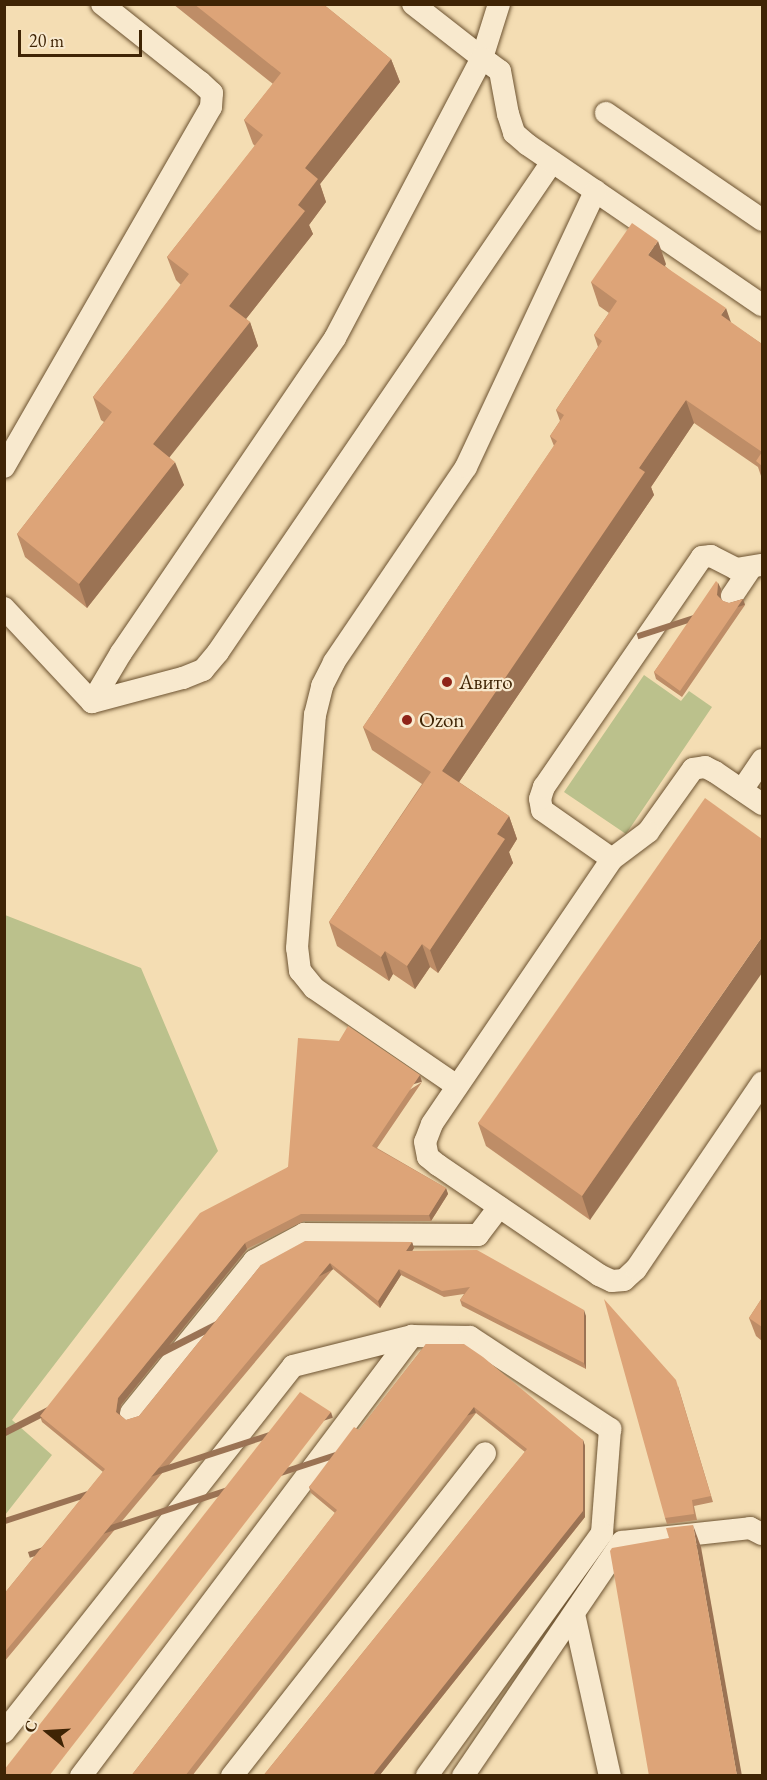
<!DOCTYPE html>
<html>
<head>
<meta charset="utf-8">
<style>
  body { margin:0 }
  #map { position:relative; width:767px; height:1780px; overflow:hidden; background:#f4ddb3; font-family:"EB Garamond",serif }
  div>[style] { position:absolute }
  .green>* { inset:0; background:#bbc18c }
  .roads { filter:drop-shadow(0 0 2px #6c5230) drop-shadow(0 0 2px #6c5230) }
  .service>* { height:22px; margin:-11px; padding:0 11px; transform-origin:11px; border-radius:11px; background:#f8e9ce }
  .wall>* { inset:0; background:#be8d67 }
  .shaded-wall>* { inset:0; background:#9b7354; transform-origin:0 0 }
  .building>* { inset:0; background:#dda478 }
  .dots>* { width:16px; height:16px; translate:-50% -50%; box-sizing:border-box; border:3px solid #f8e9ce; border-radius:50% }
  span { translate:-50% -50%; white-space:nowrap; text-align:center; line-height:1.15; -webkit-text-stroke:4.5px #f8e9ce; paint-order:stroke }
  .poi-label { font-size:21px; color:#3f2405 }
  .left { translate:0 -50%; text-align:left }
  .frame { position:absolute; inset:0; border:6px solid #3f2405; pointer-events:none }
  .north { position:absolute; left:18px; top:1702px; width:60px; height:60px; -webkit-text-stroke:4px #f8e9ce; paint-order:stroke; rotate:288deg; font-size:16px; font-weight:700; line-height:24px; text-align:center; color:#3f2405 }
  .north::after { content:''; display:block; margin:auto; width:21px; height:27px; background:#3f2405; clip-path:polygon(50% 0,100% 100%,50% 72%,0 100%) }
  .scale { position:absolute; left:18px; top:30px; width:124px; height:27px; box-sizing:border-box; border:3px solid #3f2405; border-top:0; padding-left:8px; font-size:18px; line-height:21px; white-space:nowrap; color:#3f2405; -webkit-text-stroke:4px #f8e9ce; paint-order:stroke }
</style>
</head>
<body>
<div id="map">
  <div class="green">
    <i style="clip-path:polygon(644px 675px,681px 701px,689px 691px,712px 707px,626px 834px,564px 792px)"></i>
    <i style="clip-path:polygon(5px 915px,141px 968px,218px 1151px,12px 1420px,52px 1455px,5px 1515px)"></i>
  </div>
  <div class="roads">
    <div class="service">
      <i style="left:413px;top:4px;width:88px;rotate:38deg"></i>
      <i style="left:482px;top:58px;width:57px;rotate:-72.5deg"></i>
      <i style="left:606px;top:113px;width:189px;rotate:34.4deg"></i>
      <i style="left:4px;top:467px;width:415px;rotate:-60.1deg"></i>
      <i style="left:211px;top:107px;width:14px;rotate:-86deg"></i>
      <i style="left:212px;top:93px;width:16px;rotate:-137deg"></i>
      <i style="left:200px;top:82px;width:125px;rotate:-141.5deg"></i>
      <i style="left:732px;top:596px;width:34px;rotate:-56deg"></i>
      <i style="left:4px;top:608px;width:129px;rotate:46.9deg"></i>
      <i style="left:92px;top:702px;width:94px;rotate:-14.8deg"></i>
      <i style="left:183px;top:678px;width:22px;rotate:-22deg"></i>
      <i style="left:203px;top:670px;width:23px;rotate:-50deg"></i>
      <i style="left:218px;top:652px;width:593px;rotate:-55.72deg"></i>
      <i style="left:92px;top:702px;width:57px;rotate:-59.4deg"></i>
      <i style="left:121px;top:653px;width:381px;rotate:-55.8deg"></i>
      <i style="left:335px;top:338px;width:316px;rotate:-62.3deg"></i>
      <i style="left:482px;top:58px;width:22px;rotate:36deg"></i>
      <i style="left:500px;top:71px;width:44px;rotate:79.5deg"></i>
      <i style="left:508px;top:114px;width:20px;rotate:72deg"></i>
      <i style="left:514px;top:133px;width:18px;rotate:41deg"></i>
      <i style="left:528px;top:145px;width:283px;rotate:34.4deg"></i>
      <i style="left:742px;top:790px;width:36px;rotate:-56deg"></i>
      <i style="left:762px;top:804px;width:57px;rotate:-145.8deg"></i>
      <i style="left:715px;top:772px;width:11px;rotate:-153deg"></i>
      <i style="left:705px;top:767px;width:12px;rotate:171deg"></i>
      <i style="left:693px;top:769px;width:77px;rotate:125.5deg"></i>
      <i style="left:648px;top:832px;width:45px;rotate:143.1deg"></i>
      <i style="left:612px;top:859px;width:320px;rotate:124.2deg"></i>
      <i style="left:432px;top:1124px;width:19px;rotate:111deg"></i>
      <i style="left:425px;top:1142px;width:15px;rotate:79deg"></i>
      <i style="left:428px;top:1157px;width:13px;rotate:39deg"></i>
      <i style="left:438px;top:1165px;width:195px;rotate:34.3deg"></i>
      <i style="left:599px;top:1275px;width:14px;rotate:25deg"></i>
      <i style="left:612px;top:1281px;width:12px;rotate:-5deg"></i>
      <i style="left:624px;top:1280px;width:16px;rotate:-43deg"></i>
      <i style="left:636px;top:1269px;width:225px;rotate:-55.9deg"></i>
      <i style="left:612px;top:859px;width:85px;rotate:-145deg"></i>
      <i style="left:542px;top:810px;width:11px;rotate:-100deg"></i>
      <i style="left:540px;top:799px;width:13px;rotate:-72deg"></i>
      <i style="left:544px;top:787px;width:279px;rotate:-55.5deg"></i>
      <i style="left:702px;top:557px;width:9px;rotate:-6deg"></i>
      <i style="left:711px;top:556px;width:28px;rotate:27deg"></i>
      <i style="left:736px;top:569px;width:26px;rotate:-9deg"></i>
      <i style="left:457px;top:1086px;width:173px;rotate:-145.6deg"></i>
      <i style="left:314px;top:988px;width:22px;rotate:-129deg"></i>
      <i style="left:300px;top:971px;width:23px;rotate:-97deg"></i>
      <i style="left:297px;top:948px;width:234px;rotate:-85.6deg"></i>
      <i style="left:315px;top:715px;width:30px;rotate:-76deg"></i>
      <i style="left:322px;top:686px;width:27px;rotate:-63deg"></i>
      <i style="left:334px;top:662px;width:235px;rotate:-55.9deg"></i>
      <i style="left:466px;top:467px;width:305px;rotate:-64.9deg"></i>
      <i style="left:131px;top:1413px;width:196px;rotate:-51deg"></i>
      <i style="left:254px;top:1261px;width:57px;rotate:-28.4deg"></i>
      <i style="left:304px;top:1234px;width:174px;rotate:0.3deg"></i>
      <i style="left:478px;top:1235px;width:35px;rotate:-53deg"></i>
      <i style="left:574px;top:1614px;width:166px;rotate:77.5deg"></i>
      <i style="left:4px;top:1732px;width:466px;rotate:-51.7deg"></i>
      <i style="left:293px;top:1366px;width:123px;rotate:-14.1deg"></i>
      <i style="left:412px;top:1336px;width:58px;rotate:1deg"></i>
      <i style="left:470px;top:1337px;width:168px;rotate:33.3deg"></i>
      <i style="left:610px;top:1429px;width:104px;rotate:94.4deg"></i>
      <i style="left:602px;top:1533px;width:299px;rotate:125.8deg"></i>
      <i style="left:81px;top:1776px;width:551px;rotate:-53.05deg"></i>
      <i style="left:232px;top:1776px;width:410px;rotate:-51.9deg"></i>
      <i style="left:463px;top:1776px;width:283px;rotate:-55.8deg"></i>
      <i style="left:622px;top:1542px;width:129px;rotate:-6.2deg"></i>
      <i style="left:750px;top:1528px;width:13px;rotate:27deg"></i>
    </div>
  </div>
  <div class="wall">
    <i style="clip-path:polygon(173px 4px,323px 4px,391px 59px,400px 82px,320px 184px,326px 202px,309px 225px,313px 234px,246px 319px,250px 322px,258px 346px,169px 457px,184px 485px,87px 608px,25px 557px,17px 534px,104px 422px,101px 420px,93px 397px,181px 285px,176px 280px,167px 257px,255px 146px,253px 144px,244px 120px,273px 84px)"></i>
    <i style="clip-path:polygon(666px 264px,665px 266px,731px 323px,762px 344px,762px 479px,758px 467px,694px 423px,651px 487px,654px 495px,459px 782px,509px 816px,517px 839px,509px 852px,513px 863px,438px 973px,430px 967px,415px 989px,393px 974px,389px 981px,337px 946px,329px 922px,422px 784px,372px 750px,363px 727px,554px 446px,550px 436px,560px 421px,556px 410px,598px 347px,594px 335px,609px 313px,599px 306px,591px 282px)"></i>
    <i style="clip-path:polygon(718px 583px,721px 589px,720px 598px,723px 601px,729px 603px,743px 599px,745px 605px,682px 697px,656px 679px,654px 672px)"></i>
    <i style="clip-path:polygon(762px 839px,590px 1220px,486px 1146px,478px 1123px)"></i>
    <i style="clip-path:polygon(422px 1082px,377px 1148px,446px 1188px,448px 1194px,431px 1221px,304px 1221px,247px 1249px,121px 1405px,119px 1414px,126px 1420px,139px 1416px,261px 1265px,412px 1242px,414px 1248px,412px 1251px,586px 1316px,586px 1369px,462px 1306px,460px 1300px,464px 1294px,444px 1297px,401px 1275px,380px 1308px,333px 1269px,4px 1662px,4px 1594px,103px 1472px,42px 1422px,40px 1416px,288px 1167px)"></i>
    <i style="clip-path:polygon(762px 1298px,762px 1341px,756px 1336px,749px 1318px)"></i>
    <i style="clip-path:polygon(426px 1344px,583px 1440px,585px 1446px,585px 1517px,379px 1776px,263px 1776px,525px 1452px,476px 1413px,192px 1776px,131px 1776px,335px 1513px,311px 1493px,309px 1487px,359px 1430px)"></i>
    <i style="clip-path:polygon(678px 1386px,713px 1502px,694px 1506px,697px 1520px,667px 1524px,665px 1518px)"></i>
  </div>
  <div class="shaded-wall">
    <i style="clip-path:polygon(391px 59px,400px 82px,320px 184px,326px 202px,309px 225px,313px 234px,238px 329px,229px 306px,298px 205px,305px 168px)"></i>
    <i style="clip-path:polygon(658px 241px,666px 264px,657px 278px,648px 255px)"></i>
    <i style="clip-path:polygon(726px 308px,734px 331px,721px 315px)"></i>
    <i style="clip-path:polygon(250px 322px,258px 346px,161px 468px,153px 444px)"></i>
    <i style="clip-path:polygon(686px 400px,694px 423px,651px 487px,654px 495px,451px 794px,442px 771px,639px 468px)"></i>
    <i style="clip-path:polygon(175px 462px,184px 485px,87px 608px,79px 584px)"></i>
    <i style="clip-path:polygon(718px 583px,721px 589px,720px 601px,717px 595px)"></i>
    <i style="left:743px;top:599px;width:6px;height:112px;rotate:72deg"></i>
    <i style="clip-path:polygon(509px 816px,517px 839px,509px 852px,513px 863px,438px 973px,430px 950px,497px 834px)"></i>
    <i style="clip-path:polygon(762px 937px,762px 973px,590px 1220px,582px 1196px)"></i>
    <i style="clip-path:polygon(422px 944px,430px 967px,415px 989px,407px 966px)"></i>
    <i style="clip-path:polygon(385px 951px,393px 974px,389px 981px,381px 957px)"></i>
    <i style="left:420px;top:1075px;width:7px;height:86px;rotate:74deg"></i>
    <i style="clip-path:polygon(446px 1188px,448px 1194px,431px 1221px,429px 1215px)"></i>
    <i style="clip-path:polygon(412px 1242px,414px 1248px,408px 1258px,406px 1251px)"></i>
    <i style="clip-path:polygon(245px 1243px,247px 1249px,121px 1405px,119px 1418px,116px 1412px,118px 1398px)"></i>
    <i style="left:330px;top:1263px;width:7px;height:508px;rotate:63deg"></i>
    <i style="clip-path:polygon(399px 1269px,401px 1275px,380px 1308px,378px 1301px)"></i>
    <i style="clip-path:polygon(584px 1310px,586px 1316px,586px 1369px,584px 1363px)"></i>
    <i style="left:474px;top:1407px;width:6px;height:469px;rotate:72deg"></i>
    <i style="left:331px;top:1412px;width:6px;height:460px;rotate:72deg"></i>
    <i style="clip-path:polygon(583px 1440px,585px 1446px,585px 1517px,379px 1776px,372px 1776px)"></i>
    <i style="clip-path:polygon(693px 1525px,701px 1547px,742px 1776px,737px 1776px)"></i>
  </div>
  <div class="building">
    <i style="clip-path:polygon(194px 4px,323px 4px,391px 59px,305px 168px,318px 179px,298px 205px,305px 211px,229px 306px,250px 322px,153px 444px,175px 462px,79px 584px,17px 534px,112px 412px,93px 397px,189px 274px,167px 257px,263px 135px,244px 120px,281px 73px)"></i>
    <i style="clip-path:polygon(632px 223px,658px 241px,648px 255px,726px 308px,721px 315px,762px 344px,762px 466px,756px 461px,762px 452px,686px 400px,639px 468px,645px 472px,442px 771px,509px 816px,497px 834px,505px 839px,430px 950px,422px 944px,407px 966px,385px 951px,381px 957px,329px 922px,431px 772px,363px 727px,557px 441px,550px 436px,564px 415px,556px 410px,602px 341px,594px 335px,617px 301px,591px 282px)"></i>
    <i style="clip-path:polygon(716px 581px,718px 583px,717px 595px,723px 601px,729px 603px,743px 599px,680px 691px,654px 672px)"></i>
    <i style="clip-path:polygon(705px 798px,762px 839px,762px 937px,582px 1196px,478px 1123px)"></i>
    <i style="clip-path:polygon(348px 1026px,420px 1075px,372px 1146px,446px 1188px,429px 1215px,301px 1214px,245px 1243px,118px 1398px,116px 1412px,126px 1420px,139px 1416px,261px 1265px,305px 1241px,412px 1242px,406px 1251px,477px 1250px,584px 1310px,584px 1363px,460px 1300px,470px 1287px,442px 1291px,399px 1269px,378px 1301px,330px 1263px,4px 1653px,4px 1594px,105px 1469px,40px 1416px,200px 1213px,288px 1167px,298px 1038px,339px 1041px)"></i>
    <i style="clip-path:polygon(762px 1298px,762px 1327px,749px 1318px)"></i>
    <i style="clip-path:polygon(604px 1299px,676px 1380px,711px 1496px,692px 1500px,694px 1514px,665px 1518px)"></i>
    <i style="clip-path:polygon(426px 1344px,464px 1344px,483px 1357px,583px 1440px,583px 1511px,372px 1776px,263px 1776px,527px 1449px,474px 1407px,185px 1776px,131px 1776px,337px 1510px,309px 1487px,354px 1427px,359px 1430px)"></i>
    <i style="clip-path:polygon(300px 1392px,331px 1412px,49px 1776px,4px 1776px,4px 1770px)"></i>
    <i style="clip-path:polygon(693px 1525px,737px 1776px,649px 1776px,610px 1551px,612px 1548px,669px 1538px,666px 1528px)"></i>
  </div>
  <div class="dots">
    <i style="left:447px;top:682px;background:#8f2418"></i>
    <i style="left:407px;top:720px;background:#8f2418"></i>
  </div>
  <div class="poi-label">
    <span class="left" style="left:459px;top:682px">Авито</span>
    <span class="left" style="left:419px;top:720px">Ozon</span>
  </div>
  <div class="frame"></div>
  <div class="north">С</div>
  <div class="scale">20 m</div>
</div>
</body>
</html>
